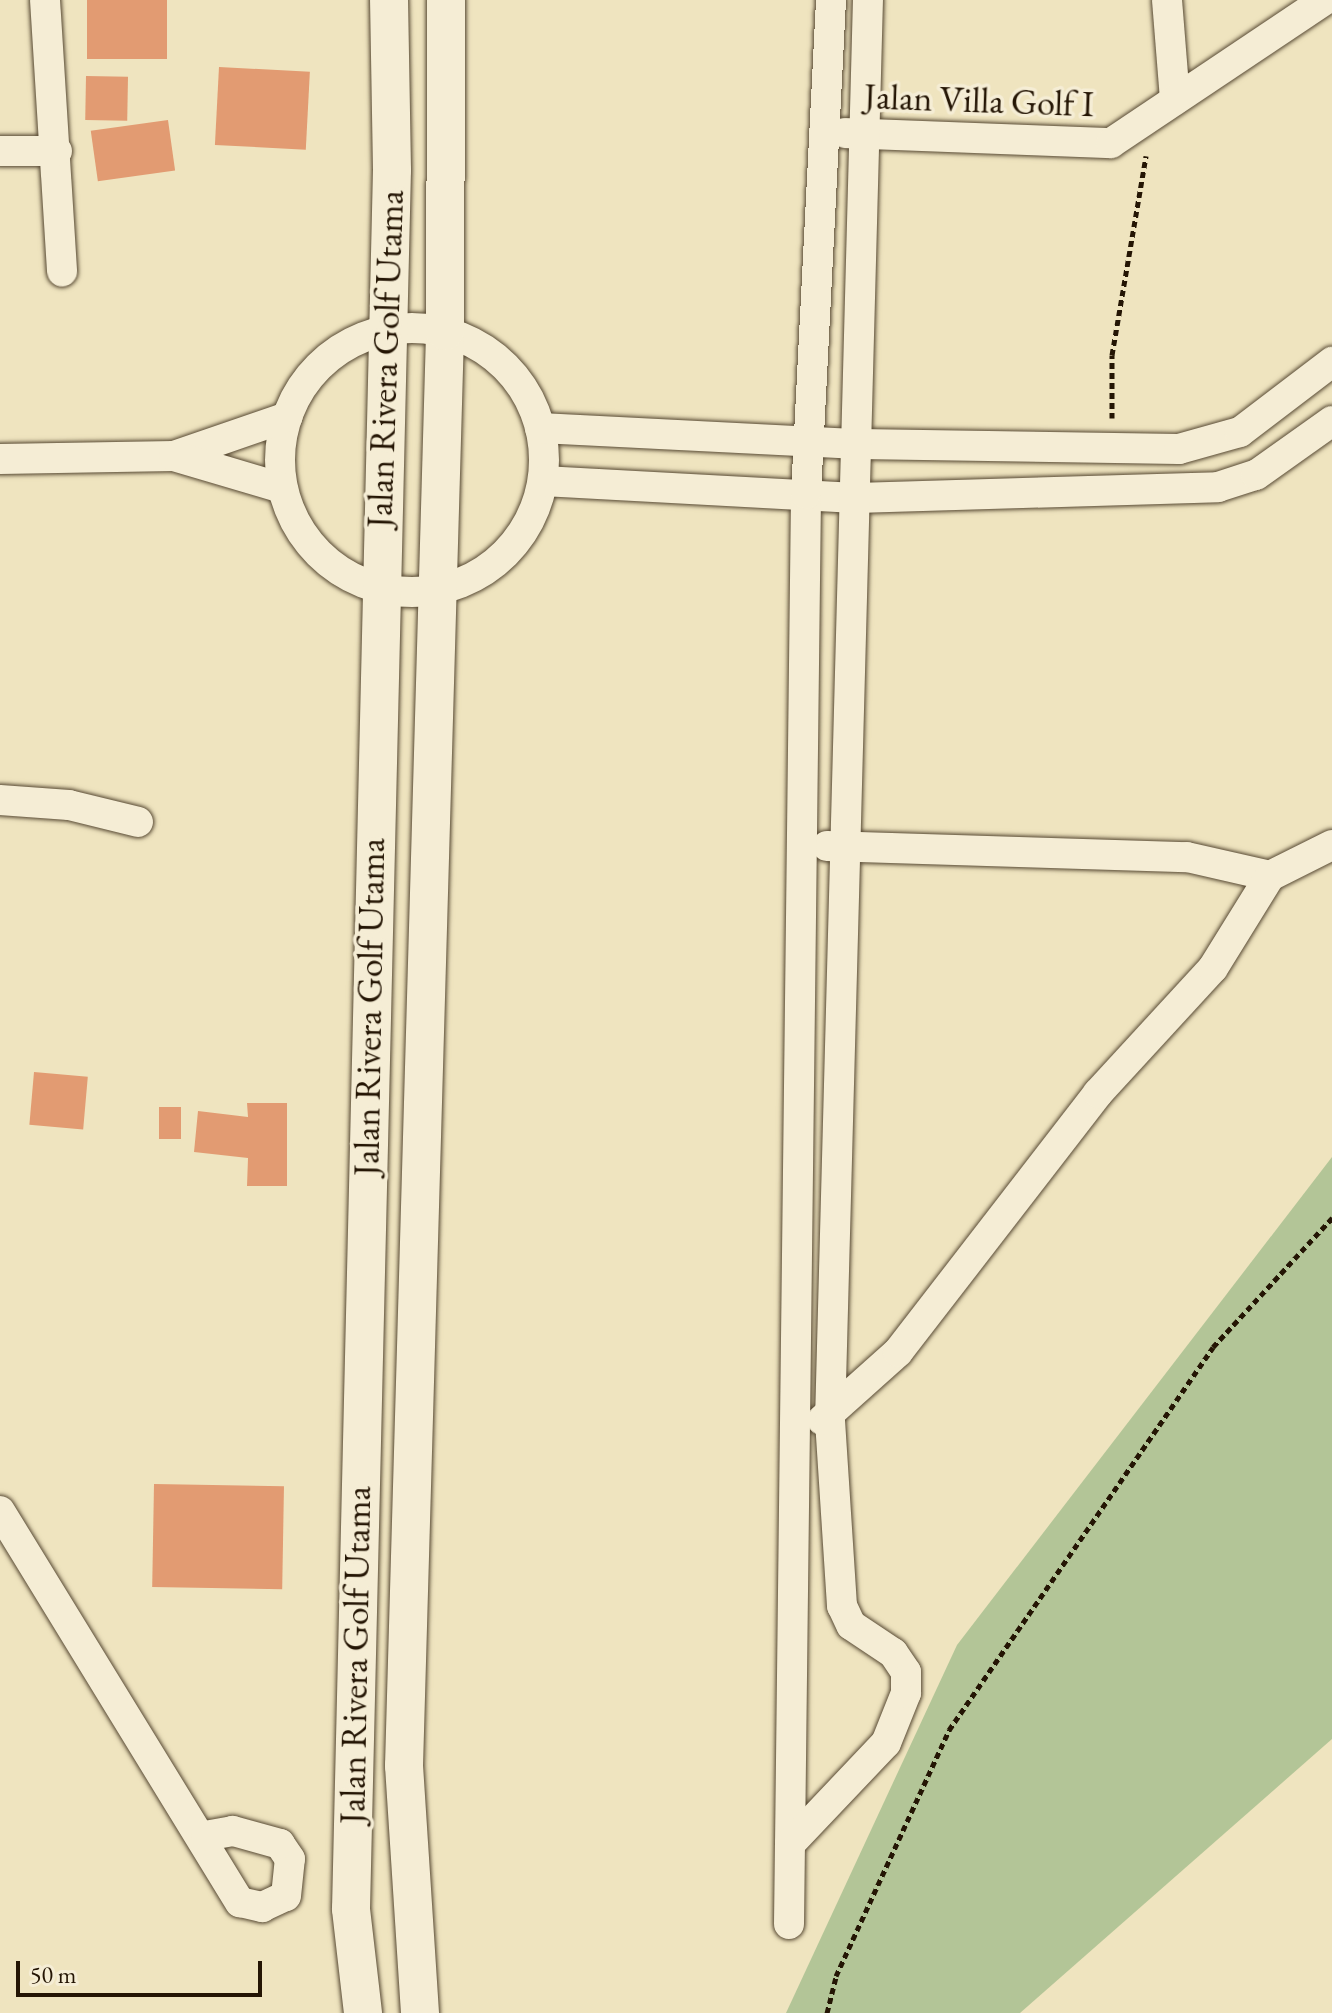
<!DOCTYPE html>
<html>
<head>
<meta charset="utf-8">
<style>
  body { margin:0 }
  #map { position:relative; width:1332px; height:2013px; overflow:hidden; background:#efe4bf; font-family:"EB Garamond",serif }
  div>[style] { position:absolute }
  .green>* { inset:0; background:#b3c597 }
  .building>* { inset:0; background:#e29b72; transform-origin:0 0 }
  .path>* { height:5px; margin-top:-2.5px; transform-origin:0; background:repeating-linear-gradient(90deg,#241504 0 6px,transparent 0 10px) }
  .roads { filter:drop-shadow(0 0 2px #574933) drop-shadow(0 0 2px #574933) }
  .minor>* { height:30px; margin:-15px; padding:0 15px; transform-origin:15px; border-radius:15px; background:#f5edd5 }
  .minor>.ring { margin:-15px; padding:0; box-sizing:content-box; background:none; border:30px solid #f5edd5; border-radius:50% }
  .tertiary>* { height:38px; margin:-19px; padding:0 19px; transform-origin:19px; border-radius:19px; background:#f5edd5 }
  span { translate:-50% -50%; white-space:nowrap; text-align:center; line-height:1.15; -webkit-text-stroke:7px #f5edd5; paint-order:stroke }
  .street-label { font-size:36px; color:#241504 }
  .scale { position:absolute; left:16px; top:1961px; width:246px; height:36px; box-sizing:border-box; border:4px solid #241504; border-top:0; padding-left:10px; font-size:24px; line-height:28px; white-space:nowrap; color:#241504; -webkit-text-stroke:6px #f5edd5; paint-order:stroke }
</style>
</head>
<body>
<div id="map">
  <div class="green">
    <i style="clip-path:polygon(1332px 1157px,1332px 1739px,1020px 2013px,786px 2013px,957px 1645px)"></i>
  </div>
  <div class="building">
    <i style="left:87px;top:0;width:80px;height:59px"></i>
    <i style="left:219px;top:67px;width:91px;height:78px;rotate:3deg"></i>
    <i style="left:86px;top:76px;width:42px;height:44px;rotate:1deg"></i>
    <i style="left:168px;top:120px;width:51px;height:78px;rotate:82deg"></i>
    <i style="left:34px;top:1072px;width:54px;height:53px;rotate:5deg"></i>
    <i style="clip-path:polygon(247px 1103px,287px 1103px,287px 1186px,247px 1186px,248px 1158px,194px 1152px,198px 1111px,248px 1117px)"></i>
    <i style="left:181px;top:1107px;width:32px;height:22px;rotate:90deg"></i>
    <i style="left:154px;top:1484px;width:130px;height:103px;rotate:1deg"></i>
  </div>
  <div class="path">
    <i style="left:1112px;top:418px;width:63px;rotate:-90deg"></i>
    <i style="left:1112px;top:355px;width:202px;rotate:-80.3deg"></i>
    <i style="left:827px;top:2013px;width:38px;rotate:-76deg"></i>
    <i style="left:836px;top:1976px;width:271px;rotate:-65.3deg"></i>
    <i style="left:949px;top:1730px;width:465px;rotate:-55.4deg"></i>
    <i style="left:1213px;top:1347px;width:176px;rotate:-47.3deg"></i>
  </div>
  <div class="roads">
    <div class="minor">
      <i style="left:45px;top:0;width:272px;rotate:86.4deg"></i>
      <i style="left:1167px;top:0;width:100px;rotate:85.4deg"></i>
      <i style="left:845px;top:133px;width:266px;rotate:2.2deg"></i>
      <i style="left:1111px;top:143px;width:257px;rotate:-33.8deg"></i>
      <i style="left:0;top:151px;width:57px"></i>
      <i class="ring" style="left:280px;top:328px;width:234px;height:234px"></i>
      <i style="left:540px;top:428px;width:319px;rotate:2.9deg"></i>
      <i style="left:859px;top:444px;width:320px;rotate:0.9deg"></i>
      <i style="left:1179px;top:449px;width:63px;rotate:-15.6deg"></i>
      <i style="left:1240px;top:432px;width:116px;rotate:-37.3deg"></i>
      <i style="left:174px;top:456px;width:120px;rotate:-19deg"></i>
      <i style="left:0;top:459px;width:174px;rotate:-1deg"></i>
      <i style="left:174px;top:456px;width:113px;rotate:16.5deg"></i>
      <i style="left:543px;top:481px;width:313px;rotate:3.1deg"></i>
      <i style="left:856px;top:498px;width:362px;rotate:-1.7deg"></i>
      <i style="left:1218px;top:487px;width:40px;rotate:-18deg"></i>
      <i style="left:1256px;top:475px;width:93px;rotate:-35.4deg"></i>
      <i style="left:0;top:800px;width:69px;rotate:4.1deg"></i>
      <i style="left:69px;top:805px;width:71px;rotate:13.8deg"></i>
      <i style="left:827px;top:846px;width:360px;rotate:1.8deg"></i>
      <i style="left:1187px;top:857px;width:85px;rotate:12.9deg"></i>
      <i style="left:822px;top:1420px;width:102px;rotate:-41.8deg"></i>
      <i style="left:898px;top:1352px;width:327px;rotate:-52.3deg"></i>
      <i style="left:1098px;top:1093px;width:170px;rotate:-47.4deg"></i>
      <i style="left:1213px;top:968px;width:108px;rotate:-58.2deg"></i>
      <i style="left:1270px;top:876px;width:69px;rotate:-26.6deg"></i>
      <i style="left:0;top:1511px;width:459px;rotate:58.5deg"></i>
      <i style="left:240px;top:1902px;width:23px;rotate:13deg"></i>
      <i style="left:262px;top:1907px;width:26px;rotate:-25deg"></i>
      <i style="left:286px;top:1896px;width:37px;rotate:-84deg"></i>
      <i style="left:290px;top:1859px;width:18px;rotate:-124deg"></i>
      <i style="left:280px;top:1844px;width:49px;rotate:-164.5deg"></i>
      <i style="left:233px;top:1831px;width:27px;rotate:170deg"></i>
      <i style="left:790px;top:1844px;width:1350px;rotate:-89.32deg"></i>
      <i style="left:806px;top:494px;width:495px;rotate:-87.1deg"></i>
      <i style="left:789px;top:1924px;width:80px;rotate:-89.3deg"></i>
      <i style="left:790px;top:1844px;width:139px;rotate:-46.5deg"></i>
      <i style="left:886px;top:1743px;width:54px;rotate:-68.2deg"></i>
      <i style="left:906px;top:1693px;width:21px;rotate:-90deg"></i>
      <i style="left:906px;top:1672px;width:23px;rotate:-124deg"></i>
      <i style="left:893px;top:1653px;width:50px;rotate:-146.3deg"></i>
      <i style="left:851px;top:1625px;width:21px;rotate:-115deg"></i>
      <i style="left:842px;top:1606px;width:185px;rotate:-93.7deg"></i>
      <i style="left:830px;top:1421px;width:1422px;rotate:-88.47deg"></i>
    </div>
    <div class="tertiary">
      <i style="left:363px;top:2013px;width:105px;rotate:-96.6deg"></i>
      <i style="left:351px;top:1909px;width:1739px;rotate:-88.65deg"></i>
      <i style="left:392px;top:170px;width:170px;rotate:-91deg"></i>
      <i style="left:420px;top:2013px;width:248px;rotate:-93.7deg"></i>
      <i style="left:404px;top:1766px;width:1436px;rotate:-88.36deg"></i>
      <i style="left:445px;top:331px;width:331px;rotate:-89.8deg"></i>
    </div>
  </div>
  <div class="street-label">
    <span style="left:979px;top:100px;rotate:2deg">Jalan Villa Golf I</span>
    <span style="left:385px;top:359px;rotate:-88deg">Jalan Rivera Golf Utama</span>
    <span style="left:369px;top:1007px;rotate:-89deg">Jalan Rivera Golf Utama</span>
    <span style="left:355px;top:1655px;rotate:-89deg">Jalan Rivera Golf Utama</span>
  </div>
  <div class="scale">50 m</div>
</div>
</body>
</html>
